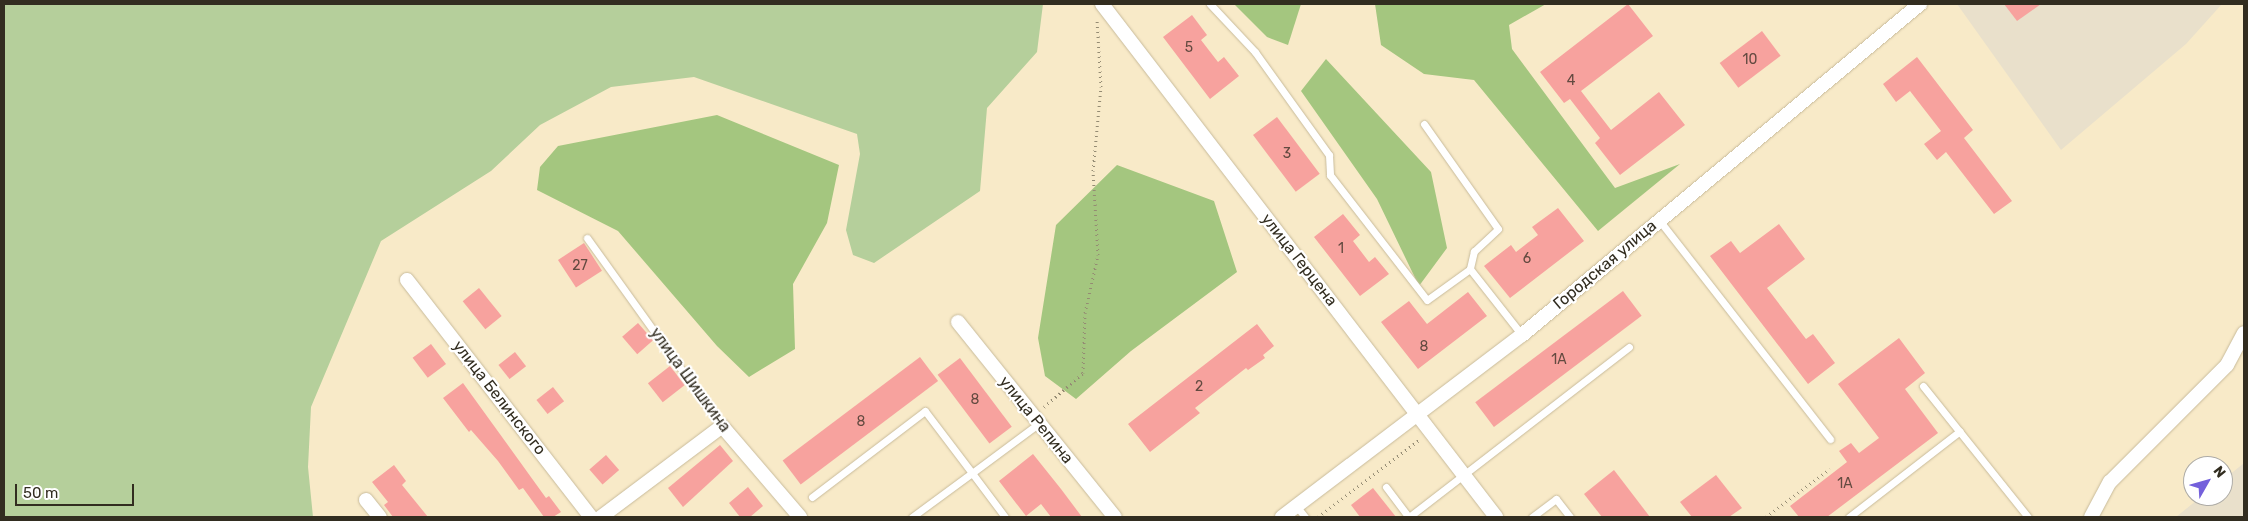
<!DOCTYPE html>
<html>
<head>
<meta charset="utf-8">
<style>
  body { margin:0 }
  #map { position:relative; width:2248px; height:521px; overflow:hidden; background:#f8eac8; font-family:Rubik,sans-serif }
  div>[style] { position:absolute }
  .industrial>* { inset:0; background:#e9e0cb }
  .green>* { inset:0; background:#b5cf9b }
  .forest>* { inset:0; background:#a4c67f }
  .building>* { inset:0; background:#f7a29e; transform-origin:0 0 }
  .path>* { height:3px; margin-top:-1.5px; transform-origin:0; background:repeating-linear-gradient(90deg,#948b73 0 1px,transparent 0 5px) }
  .roads { filter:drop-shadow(0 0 1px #c8bb9b) drop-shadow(0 0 1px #c8bb9b) }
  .service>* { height:7px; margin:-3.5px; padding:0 3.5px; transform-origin:3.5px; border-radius:3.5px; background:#fff }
  .minor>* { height:14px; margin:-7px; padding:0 7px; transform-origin:7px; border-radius:7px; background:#fff }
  span { translate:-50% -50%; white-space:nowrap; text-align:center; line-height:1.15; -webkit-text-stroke:4.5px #fff; paint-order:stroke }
  .number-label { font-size:14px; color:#634a40 }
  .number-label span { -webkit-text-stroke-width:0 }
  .street-label { font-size:16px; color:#322d20 }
  .frame { position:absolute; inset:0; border:5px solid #322d20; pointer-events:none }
  .north { position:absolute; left:2183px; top:456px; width:50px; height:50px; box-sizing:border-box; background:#fff; border:1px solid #adaba6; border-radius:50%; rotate:52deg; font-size:14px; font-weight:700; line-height:20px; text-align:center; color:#322d20 }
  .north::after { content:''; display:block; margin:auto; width:18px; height:22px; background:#7460db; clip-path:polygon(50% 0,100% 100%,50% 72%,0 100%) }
  .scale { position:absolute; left:15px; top:484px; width:119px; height:22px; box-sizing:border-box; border:2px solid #322d20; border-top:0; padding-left:6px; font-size:15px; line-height:18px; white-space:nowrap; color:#322d20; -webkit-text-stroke:4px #fff; paint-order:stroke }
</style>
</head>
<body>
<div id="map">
  <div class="industrial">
    <i style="clip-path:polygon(1957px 4px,2222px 4px,2186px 44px,2061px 150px)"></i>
    <i style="clip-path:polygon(2244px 463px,2244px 517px,2176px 517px,2202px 496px,2223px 496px,2223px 480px)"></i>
  </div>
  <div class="green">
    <i style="clip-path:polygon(4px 4px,1043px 4px,1037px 52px,987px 108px,980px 191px,874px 263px,853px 255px,846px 230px,860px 154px,857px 134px,694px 77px,611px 87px,540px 125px,491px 171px,381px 241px,311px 407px,308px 467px,313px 517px,4px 517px)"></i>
  </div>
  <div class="forest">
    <i style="clip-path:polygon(1234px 4px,1301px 4px,1288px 45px,1267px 37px)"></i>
    <i style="clip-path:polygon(1375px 4px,1546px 4px,1509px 25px,1512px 49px,1615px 188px,1680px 164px,1598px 231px,1474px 80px,1424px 74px,1381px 45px)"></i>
    <i style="clip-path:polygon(1326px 59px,1431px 172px,1447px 248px,1419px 286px,1377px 199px,1301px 91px)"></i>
    <i style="clip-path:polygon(717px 115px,839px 165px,827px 223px,793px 284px,795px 349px,749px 377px,717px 346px,618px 231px,537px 190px,540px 167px,558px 146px)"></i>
    <i style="clip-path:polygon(1117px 165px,1214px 201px,1237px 272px,1131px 351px,1076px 399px,1045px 376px,1038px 338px,1056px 225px)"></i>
  </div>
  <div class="building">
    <i style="clip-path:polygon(1628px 4px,1653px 36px,1581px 91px,1611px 130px,1659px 92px,1685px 125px,1620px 175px,1595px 143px,1600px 138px,1570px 99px,1564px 103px,1540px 72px)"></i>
    <i style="clip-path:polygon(2004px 4px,2041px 4px,2017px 21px)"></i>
    <i style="clip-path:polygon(1192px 15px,1207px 35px,1201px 40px,1218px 62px,1224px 57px,1239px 76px,1210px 99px,1163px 37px)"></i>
    <i style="left:1762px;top:31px;width:31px;height:53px;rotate:53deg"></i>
    <i style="clip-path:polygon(1917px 57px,1973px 130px,1964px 138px,2012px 201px,1994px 214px,1946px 152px,1937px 160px,1924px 144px,1941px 131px,1910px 91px,1896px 102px,1883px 84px)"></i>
    <i style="left:1277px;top:117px;width:71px;height:30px;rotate:53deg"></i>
    <i style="clip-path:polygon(1558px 208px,1584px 241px,1510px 298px,1484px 266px,1511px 245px,1516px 252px,1538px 235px,1532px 227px)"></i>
    <i style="clip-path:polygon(1343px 214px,1360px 235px,1353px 241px,1369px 262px,1375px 257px,1389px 274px,1360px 296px,1314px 237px)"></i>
    <i style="clip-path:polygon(1779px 224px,1805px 259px,1767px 288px,1806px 339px,1813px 334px,1835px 363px,1808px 384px,1710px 256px,1731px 241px,1740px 253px)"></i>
    <i style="left:584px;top:243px;width:33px;height:31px;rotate:57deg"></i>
    <i style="left:479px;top:288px;width:36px;height:21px;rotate:51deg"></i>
    <i style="left:1623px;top:291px;width:31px;height:185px;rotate:53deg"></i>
    <i style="clip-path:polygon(1468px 292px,1487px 316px,1418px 369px,1381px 322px,1409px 301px,1427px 324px)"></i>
    <i style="left:638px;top:323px;width:23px;height:21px;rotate:49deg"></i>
    <i style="clip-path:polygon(1257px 324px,1274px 346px,1263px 355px,1265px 358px,1248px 370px,1246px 368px,1195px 408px,1200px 413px,1150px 452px,1128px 424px)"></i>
    <i style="clip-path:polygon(1899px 338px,1925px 373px,1905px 389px,1938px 433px,1827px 517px,1799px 517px,1790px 506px,1847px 462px,1839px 451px,1851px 443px,1859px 453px,1879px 438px,1838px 384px)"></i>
    <i style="left:431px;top:344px;width:25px;height:23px;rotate:53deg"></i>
    <i style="left:515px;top:352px;width:18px;height:21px;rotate:52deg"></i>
    <i style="left:920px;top:357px;width:30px;height:172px;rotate:53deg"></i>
    <i style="left:960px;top:358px;width:86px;height:28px;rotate:53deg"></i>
    <i style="left:670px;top:366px;width:24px;height:28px;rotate:52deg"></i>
    <i style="clip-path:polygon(463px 383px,546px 498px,549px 496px,561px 512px,553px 517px,544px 517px,523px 488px,519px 490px,498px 461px,471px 430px,469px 432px,443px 398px)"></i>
    <i style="left:553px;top:387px;width:18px;height:21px;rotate:52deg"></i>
    <i style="clip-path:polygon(720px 445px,733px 461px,683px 507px,668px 488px)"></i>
    <i style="clip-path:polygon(1033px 454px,1061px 489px,1082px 517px,1051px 517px,1041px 504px,1026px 516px,999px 481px)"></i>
    <i style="left:606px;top:455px;width:20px;height:22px;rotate:49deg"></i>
    <i style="clip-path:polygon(394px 465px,406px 481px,402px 485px,428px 517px,393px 517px,384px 505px,388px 502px,372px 482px)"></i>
    <i style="clip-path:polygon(1614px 470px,1650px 517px,1602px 517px,1584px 494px)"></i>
    <i style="clip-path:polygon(1716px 475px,1742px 508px,1729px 517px,1692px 517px,1680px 502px)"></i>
    <i style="clip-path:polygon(748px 487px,763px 506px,750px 517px,740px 517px,729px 503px)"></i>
    <i style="clip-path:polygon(1373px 488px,1396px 517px,1360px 517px,1351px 505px)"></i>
  </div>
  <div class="path">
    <i style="left:1044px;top:407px;width:52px;rotate:-41.1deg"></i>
    <i style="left:1083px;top:373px;width:60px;rotate:-88.1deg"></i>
    <i style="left:1085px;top:313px;width:59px;rotate:-77.4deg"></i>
    <i style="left:1098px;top:255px;width:84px;rotate:-93.4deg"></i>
    <i style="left:1093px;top:171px;width:84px;rotate:-84.6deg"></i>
    <i style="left:1101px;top:87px;width:68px;rotate:-93.4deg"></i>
    <i style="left:1318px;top:517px;width:127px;rotate:-37.3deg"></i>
    <i style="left:1766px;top:517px;width:80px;rotate:-36.9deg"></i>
  </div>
  <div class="roads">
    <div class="service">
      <i style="left:1210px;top:4px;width:66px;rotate:46.8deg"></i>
      <i style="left:1255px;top:52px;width:127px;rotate:54.3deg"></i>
      <i style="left:1329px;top:155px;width:20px;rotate:87deg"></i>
      <i style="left:1330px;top:175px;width:158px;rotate:52.2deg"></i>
      <i style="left:1427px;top:300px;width:53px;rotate:-35.8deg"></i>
      <i style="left:1470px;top:269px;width:84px;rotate:51.8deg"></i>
      <i style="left:1424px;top:124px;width:128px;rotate:54.8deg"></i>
      <i style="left:1498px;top:229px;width:33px;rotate:137deg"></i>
      <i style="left:1474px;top:251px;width:18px;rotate:103deg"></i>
      <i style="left:1659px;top:220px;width:278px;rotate:52deg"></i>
      <i style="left:587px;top:238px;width:231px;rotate:54.3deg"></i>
      <i style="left:1923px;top:386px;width:168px;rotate:51.3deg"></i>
      <i style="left:1386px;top:487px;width:38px;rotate:53deg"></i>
      <i style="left:812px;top:497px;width:142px;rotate:-37.3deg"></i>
      <i style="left:925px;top:411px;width:78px;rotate:52.8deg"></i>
      <i style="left:972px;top:473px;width:82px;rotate:-36.6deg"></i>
      <i style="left:1297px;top:507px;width:13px;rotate:51deg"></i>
      <i style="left:912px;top:517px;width:74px;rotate:-36.3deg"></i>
      <i style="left:972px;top:473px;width:55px;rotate:53.1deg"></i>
      <i style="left:1409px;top:517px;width:278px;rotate:-37.7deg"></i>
      <i style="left:1532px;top:517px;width:30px;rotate:-37deg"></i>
      <i style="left:1556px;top:499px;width:23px;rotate:52deg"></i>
      <i style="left:1849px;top:517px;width:140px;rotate:-37.8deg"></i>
    </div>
    <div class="minor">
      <i style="left:1102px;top:4px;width:647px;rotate:52.47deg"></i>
      <i style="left:407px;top:280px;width:300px;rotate:52.2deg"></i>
      <i style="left:958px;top:322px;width:250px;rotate:51.2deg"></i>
      <i style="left:366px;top:500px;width:22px;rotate:51deg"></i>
      <i style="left:601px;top:517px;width:151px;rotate:-36.9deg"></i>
      <i style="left:722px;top:426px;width:120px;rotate:49.4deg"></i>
      <i style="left:1282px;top:517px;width:301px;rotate:-37.2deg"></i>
      <i style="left:1522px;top:335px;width:518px;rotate:-39.75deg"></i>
      <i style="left:2091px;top:517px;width:40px;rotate:-62deg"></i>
      <i style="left:2110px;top:482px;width:165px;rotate:-45deg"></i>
      <i style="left:2227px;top:365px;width:36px;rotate:-62deg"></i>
    </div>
  </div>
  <div class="number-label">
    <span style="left:1189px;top:48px">5</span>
    <span style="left:1750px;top:60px">10</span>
    <span style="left:1571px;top:81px">4</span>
    <span style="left:1287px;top:154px">3</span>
    <span style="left:1341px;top:249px">1</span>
    <span style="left:1527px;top:259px">6</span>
    <span style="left:580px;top:266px">27</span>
    <span style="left:1424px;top:347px">8</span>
    <span style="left:1559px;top:360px">1А</span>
    <span style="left:1199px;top:387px">2</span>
    <span style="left:975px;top:400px">8</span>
    <span style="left:861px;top:422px">8</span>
    <span style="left:1845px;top:484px">1А</span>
  </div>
  <div class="street-label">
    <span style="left:1299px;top:260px;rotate:52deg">улица Герцена</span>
    <span style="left:1605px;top:265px;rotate:-40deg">Городская улица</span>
    <span style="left:690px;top:380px;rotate:54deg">улица Шишкина</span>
    <span style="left:499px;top:398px;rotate:52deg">улица Белинского</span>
    <span style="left:1036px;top:420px;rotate:51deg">улица Репина</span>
  </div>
  <div class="frame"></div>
  <div class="north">N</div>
  <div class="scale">50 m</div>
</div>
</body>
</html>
